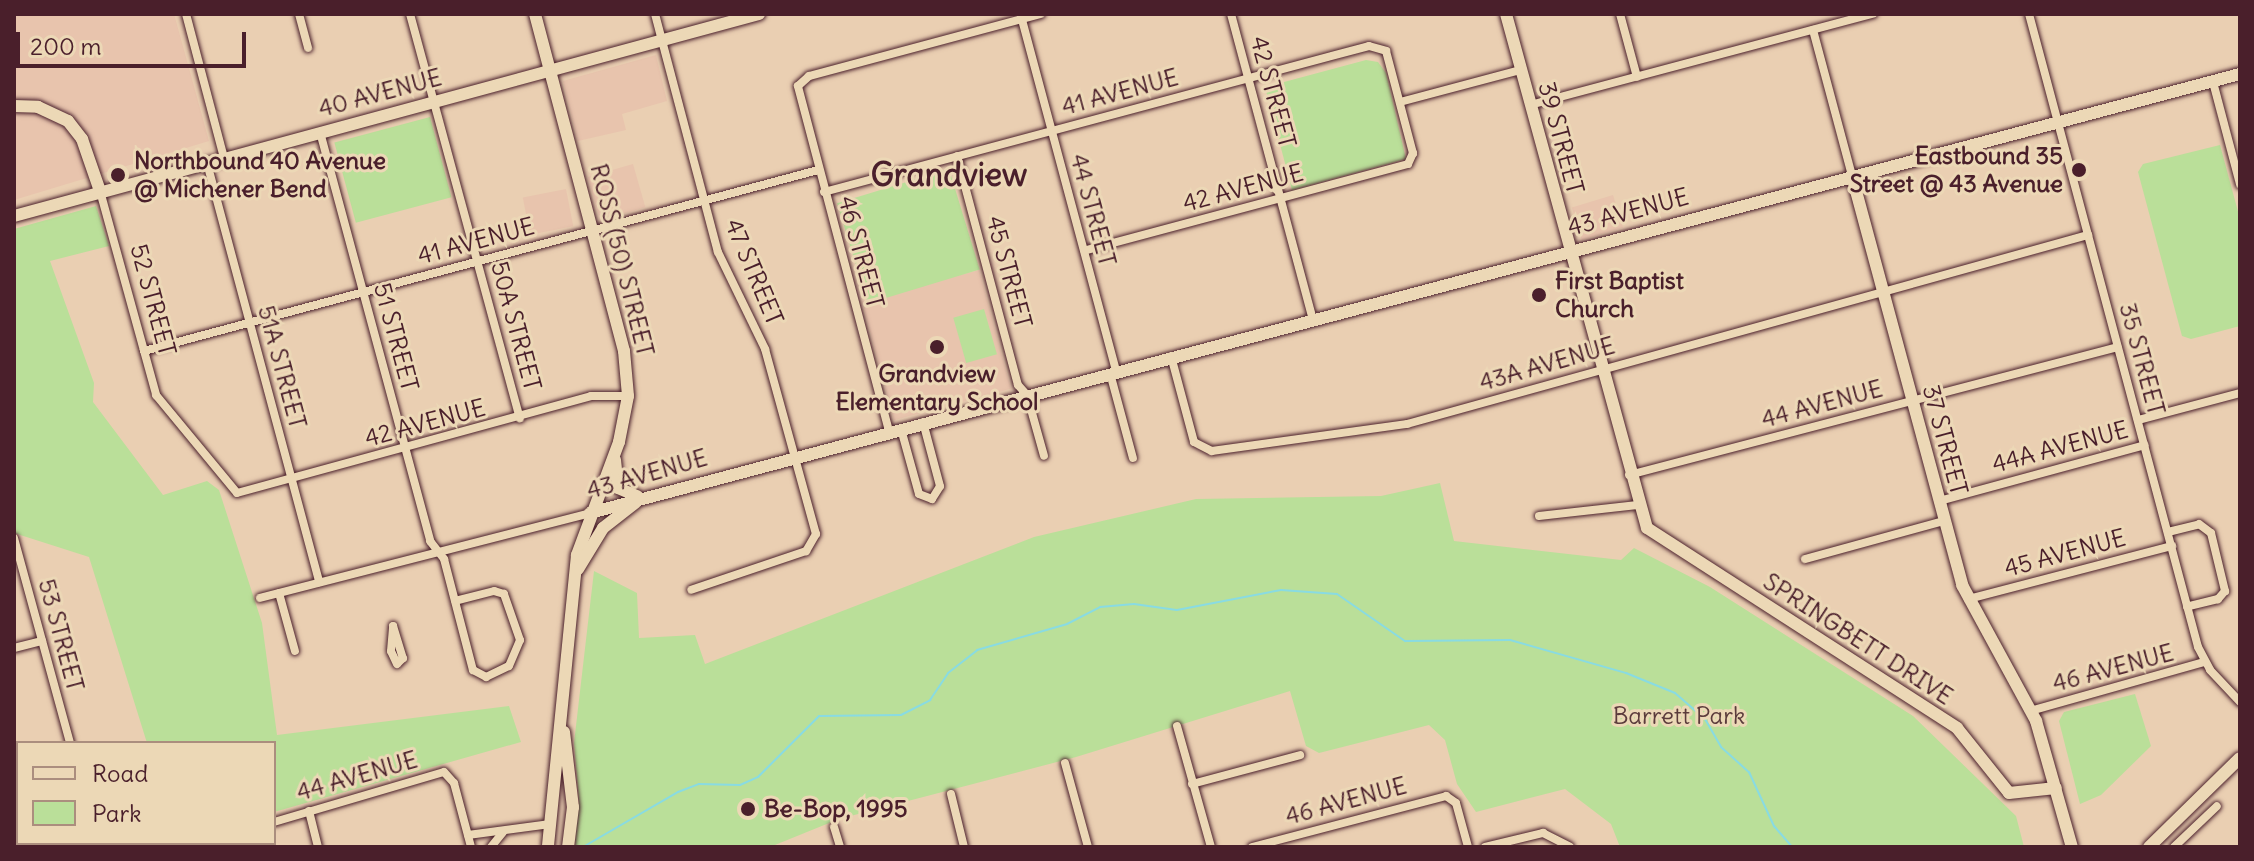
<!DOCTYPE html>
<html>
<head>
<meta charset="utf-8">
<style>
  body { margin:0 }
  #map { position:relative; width:2254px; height:861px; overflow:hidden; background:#eacfb2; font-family:Delius,sans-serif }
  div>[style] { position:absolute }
  .built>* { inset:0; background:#e8c4ad; transform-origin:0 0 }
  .green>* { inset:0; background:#badf99; transform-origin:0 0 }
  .stream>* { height:2px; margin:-1px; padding:0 1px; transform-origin:1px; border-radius:1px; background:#89dbe2 }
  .roads { filter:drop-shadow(0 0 2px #4a1f2b) drop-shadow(0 0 2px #4a1f2b) }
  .street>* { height:8px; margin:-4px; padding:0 4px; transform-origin:4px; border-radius:4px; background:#ecd8b6 }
  .secondary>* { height:12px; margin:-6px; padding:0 6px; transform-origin:6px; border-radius:6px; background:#ecd8b6 }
  .dots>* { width:22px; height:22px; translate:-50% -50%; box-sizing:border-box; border:4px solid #ecd8b6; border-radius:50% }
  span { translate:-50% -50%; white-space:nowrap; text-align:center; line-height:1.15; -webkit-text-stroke:6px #ecd8b6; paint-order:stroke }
  .street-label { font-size:24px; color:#4a1f2b }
  .poi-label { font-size:24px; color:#4a1f2b; font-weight:700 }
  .right { translate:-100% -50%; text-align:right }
  .left { translate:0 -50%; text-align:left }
  .park-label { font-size:24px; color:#5b3c3c }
  .district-label { font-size:32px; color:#4a1f2b; font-weight:700 }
  .frame { position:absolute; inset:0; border:16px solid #4a1f2b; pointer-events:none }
  .legend { position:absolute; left:16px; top:741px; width:260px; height:104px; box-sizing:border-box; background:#ecd8b6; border:2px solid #ab8e7e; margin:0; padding:10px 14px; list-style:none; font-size:24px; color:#4a1f2b }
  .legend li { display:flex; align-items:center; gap:16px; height:40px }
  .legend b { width:40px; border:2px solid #ab8e7e }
  .scale { position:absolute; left:16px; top:32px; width:230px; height:36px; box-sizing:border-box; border:4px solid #4a1f2b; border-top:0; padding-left:10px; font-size:24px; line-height:28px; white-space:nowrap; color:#4a1f2b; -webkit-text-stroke:6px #ecd8b6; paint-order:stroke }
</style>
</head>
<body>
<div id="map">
  <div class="built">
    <i style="clip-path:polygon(14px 14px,174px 14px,209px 141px,14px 200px)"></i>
    <i style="clip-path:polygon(656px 55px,667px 101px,622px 114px,626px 130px,578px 141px,563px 81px)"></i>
    <i style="left:633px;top:164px;width:45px;height:47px;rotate:74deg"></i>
    <i style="left:566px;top:189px;width:38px;height:44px;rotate:79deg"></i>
    <i style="left:1613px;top:195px;width:34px;height:43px;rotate:73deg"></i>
    <i style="left:979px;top:270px;width:123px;height:121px;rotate:75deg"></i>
  </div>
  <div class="green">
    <i style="clip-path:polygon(1366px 60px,1378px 62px,1386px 73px,1406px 159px,1292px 190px,1265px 87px)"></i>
    <i style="left:430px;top:117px;width:83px;height:99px;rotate:75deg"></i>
    <i style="clip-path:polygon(2220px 145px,2240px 219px,2240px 326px,2191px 339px,2182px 336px,2138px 172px,2143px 164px)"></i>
    <i style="left:949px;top:169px;width:105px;height:117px;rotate:73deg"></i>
    <i style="clip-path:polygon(96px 206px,109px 246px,50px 261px,94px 383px,93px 402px,163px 495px,207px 481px,219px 490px,262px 623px,277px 735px,509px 706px,521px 742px,274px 812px,274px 743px,147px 743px,89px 557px,14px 533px,14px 229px)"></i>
    <i style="left:984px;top:309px;width:47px;height:32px;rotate:74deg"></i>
    <i style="clip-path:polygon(1440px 483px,1454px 541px,1621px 560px,1634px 548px,1710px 587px,1913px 716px,2016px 816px,2024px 847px,1620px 847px,1611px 824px,1565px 789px,1476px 812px,1457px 784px,1445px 740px,1429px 725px,1319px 753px,1306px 746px,1290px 691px,1076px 757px,839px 819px,770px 847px,575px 847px,579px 801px,574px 743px,594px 571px,637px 593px,639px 638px,695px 635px,705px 664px,1034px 537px,1196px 499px,1381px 496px)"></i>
    <i style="clip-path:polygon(2135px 694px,2151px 746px,2101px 795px,2080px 804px,2059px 721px,2064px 712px)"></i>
  </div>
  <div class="stream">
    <i style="left:583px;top:847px;width:110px;rotate:-30.1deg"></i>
    <i style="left:678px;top:792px;width:22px;rotate:-21deg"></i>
    <i style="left:699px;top:784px;width:41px;rotate:1.4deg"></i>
    <i style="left:740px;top:785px;width:20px;rotate:-24deg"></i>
    <i style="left:758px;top:777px;width:86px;rotate:-45deg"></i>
    <i style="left:819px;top:716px;width:82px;rotate:-0.7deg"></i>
    <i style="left:901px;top:715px;width:33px;rotate:-27deg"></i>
    <i style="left:930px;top:700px;width:32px;rotate:-56deg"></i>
    <i style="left:948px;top:673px;width:37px;rotate:-38deg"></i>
    <i style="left:977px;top:650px;width:94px;rotate:-16.1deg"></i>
    <i style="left:1067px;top:624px;width:37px;rotate:-27deg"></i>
    <i style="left:1100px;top:607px;width:34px;rotate:-5deg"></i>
    <i style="left:1134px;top:604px;width:43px;rotate:7.9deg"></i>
    <i style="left:1177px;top:610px;width:106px;rotate:-10.9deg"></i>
    <i style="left:1281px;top:590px;width:56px;rotate:4.1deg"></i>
    <i style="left:1337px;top:594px;width:83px;rotate:34.7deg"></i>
    <i style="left:1405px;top:641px;width:105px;rotate:-0.5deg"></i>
    <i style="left:1510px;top:640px;width:121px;rotate:15.9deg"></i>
    <i style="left:1626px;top:673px;width:53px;rotate:22.2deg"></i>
    <i style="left:1675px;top:693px;width:40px;rotate:41deg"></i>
    <i style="left:1705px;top:719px;width:32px;rotate:60deg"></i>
    <i style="left:1721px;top:747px;width:38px;rotate:42deg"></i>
    <i style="left:1749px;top:772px;width:60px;rotate:65.2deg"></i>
    <i style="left:1774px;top:826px;width:28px;rotate:49deg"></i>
  </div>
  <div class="roads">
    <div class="street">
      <i style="left:186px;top:14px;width:149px;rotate:75.2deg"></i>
      <i style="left:299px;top:14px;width:35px;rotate:75deg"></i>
      <i style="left:410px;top:14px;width:419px;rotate:74.8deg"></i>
      <i style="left:655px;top:14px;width:246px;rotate:75.2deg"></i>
      <i style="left:718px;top:252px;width:108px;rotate:64.1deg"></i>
      <i style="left:765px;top:349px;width:192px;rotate:74.6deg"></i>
      <i style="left:816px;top:534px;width:20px;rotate:120deg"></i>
      <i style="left:806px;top:551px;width:121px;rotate:161.3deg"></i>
      <i style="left:1231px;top:14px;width:316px;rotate:75deg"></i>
      <i style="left:1620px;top:14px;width:65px;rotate:74.9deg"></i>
      <i style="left:2029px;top:14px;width:655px;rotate:75.05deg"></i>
      <i style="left:2198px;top:647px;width:26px;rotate:62deg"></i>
      <i style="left:2210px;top:670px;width:44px;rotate:46.8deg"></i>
      <i style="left:1021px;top:16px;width:367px;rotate:75deg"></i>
      <i style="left:1813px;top:30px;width:151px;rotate:75deg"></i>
      <i style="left:2213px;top:82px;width:106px;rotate:75.2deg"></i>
      <i style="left:1400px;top:102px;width:124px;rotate:-14.9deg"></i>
      <i style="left:1530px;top:105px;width:355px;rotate:-14.9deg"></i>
      <i style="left:320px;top:132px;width:424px;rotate:74.9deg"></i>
      <i style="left:430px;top:541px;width:23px;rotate:52deg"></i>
      <i style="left:444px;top:559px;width:115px;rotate:75.4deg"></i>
      <i style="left:473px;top:670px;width:15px;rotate:28deg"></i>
      <i style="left:486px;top:677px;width:25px;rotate:-26deg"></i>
      <i style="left:509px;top:666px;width:28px;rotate:-67deg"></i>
      <i style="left:520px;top:640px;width:49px;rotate:-109.2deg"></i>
      <i style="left:504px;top:594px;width:10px;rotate:-163deg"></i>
      <i style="left:494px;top:591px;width:40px;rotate:165.6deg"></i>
      <i style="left:957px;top:156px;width:237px;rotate:75.1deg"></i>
      <i style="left:1018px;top:385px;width:13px;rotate:48deg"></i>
      <i style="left:1027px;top:395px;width:63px;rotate:74.4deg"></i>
      <i style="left:207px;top:163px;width:434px;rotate:75deg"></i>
      <i style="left:100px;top:191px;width:212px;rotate:74.6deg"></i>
      <i style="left:156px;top:395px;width:127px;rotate:50.4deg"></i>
      <i style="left:237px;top:493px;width:367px;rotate:-15.3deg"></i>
      <i style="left:591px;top:396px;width:37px"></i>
      <i style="left:824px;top:192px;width:564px;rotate:-15deg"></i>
      <i style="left:1369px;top:46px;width:18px;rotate:16deg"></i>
      <i style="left:1386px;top:51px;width:106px;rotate:75.2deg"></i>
      <i style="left:1413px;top:153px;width:12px;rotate:114deg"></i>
      <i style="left:1408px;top:164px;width:335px;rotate:165deg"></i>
      <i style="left:144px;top:351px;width:698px;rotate:-15.03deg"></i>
      <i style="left:1171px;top:356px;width:89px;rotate:75deg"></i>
      <i style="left:1194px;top:442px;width:20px;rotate:27deg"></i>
      <i style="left:1212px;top:451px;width:197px;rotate:-7.9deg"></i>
      <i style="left:1407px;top:424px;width:707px;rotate:-15.51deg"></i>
      <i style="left:1110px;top:373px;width:88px;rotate:74.9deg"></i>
      <i style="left:2138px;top:420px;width:106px;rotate:-14.8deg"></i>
      <i style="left:901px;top:429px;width:67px;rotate:74.5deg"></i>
      <i style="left:919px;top:494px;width:14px;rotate:21deg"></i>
      <i style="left:932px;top:499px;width:15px;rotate:-58deg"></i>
      <i style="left:940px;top:486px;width:66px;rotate:-104.9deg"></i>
      <i style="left:889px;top:431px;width:357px;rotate:-104.8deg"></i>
      <i style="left:798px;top:86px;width:15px;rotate:-42deg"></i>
      <i style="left:809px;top:76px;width:240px;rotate:-15deg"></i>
      <i style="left:1629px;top:475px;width:505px;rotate:-14.67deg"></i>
      <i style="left:1939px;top:501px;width:213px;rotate:-15.2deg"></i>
      <i style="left:1539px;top:516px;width:99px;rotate:-6.4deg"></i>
      <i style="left:2168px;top:532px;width:32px;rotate:-14deg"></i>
      <i style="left:2199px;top:524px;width:15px;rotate:37deg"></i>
      <i style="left:2211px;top:533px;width:60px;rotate:76.4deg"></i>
      <i style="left:2225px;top:591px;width:11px;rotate:131deg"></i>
      <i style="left:2218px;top:599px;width:32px;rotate:166deg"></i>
      <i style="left:14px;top:538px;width:213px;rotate:74.7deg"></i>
      <i style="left:1805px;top:559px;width:144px;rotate:-15.3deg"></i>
      <i style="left:279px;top:593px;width:60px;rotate:74.6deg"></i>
      <i style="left:260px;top:598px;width:341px;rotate:-14.4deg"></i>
      <i style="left:1968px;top:599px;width:211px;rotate:-14.6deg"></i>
      <i style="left:393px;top:626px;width:34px;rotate:73deg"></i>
      <i style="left:403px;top:658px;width:8px;rotate:135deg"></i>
      <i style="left:397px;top:664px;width:14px;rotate:-115deg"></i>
      <i style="left:391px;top:651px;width:25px;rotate:-85deg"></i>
      <i style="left:14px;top:648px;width:29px;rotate:-14deg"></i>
      <i style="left:2030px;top:711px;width:181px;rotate:-15.7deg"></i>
      <i style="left:1177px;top:726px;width:126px;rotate:74.3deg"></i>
      <i style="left:1065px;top:763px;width:87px;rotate:74.7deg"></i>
      <i style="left:14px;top:774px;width:4px;rotate:-14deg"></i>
      <i style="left:1192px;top:784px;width:112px;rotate:-15deg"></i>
      <i style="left:951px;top:794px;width:55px;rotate:76.2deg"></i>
      <i style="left:309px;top:811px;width:37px;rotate:76deg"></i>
      <i style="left:274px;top:822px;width:177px;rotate:-16.4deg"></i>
      <i style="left:444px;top:772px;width:15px;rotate:48deg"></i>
      <i style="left:454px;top:783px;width:66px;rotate:75.1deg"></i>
      <i style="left:834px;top:827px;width:21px;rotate:73deg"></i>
      <i style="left:468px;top:835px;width:83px;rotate:-7.6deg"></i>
      <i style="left:89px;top:843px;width:4px;rotate:90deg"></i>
      <i style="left:188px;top:847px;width:14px;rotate:-17deg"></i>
      <i style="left:491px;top:847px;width:19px;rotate:-51deg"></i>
      <i style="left:1252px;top:847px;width:201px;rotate:-14.7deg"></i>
      <i style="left:1446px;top:796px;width:12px;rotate:35deg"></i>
      <i style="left:1456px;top:803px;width:46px;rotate:74.7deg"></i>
      <i style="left:1485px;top:847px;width:60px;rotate:-13.6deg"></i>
      <i style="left:1543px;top:833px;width:30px;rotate:27deg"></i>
      <i style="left:2174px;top:847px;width:59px;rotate:-43.6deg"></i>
    </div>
    <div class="secondary">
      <i style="left:535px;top:14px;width:349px;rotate:75.2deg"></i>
      <i style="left:624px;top:351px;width:45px;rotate:84.9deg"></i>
      <i style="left:628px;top:396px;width:47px;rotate:101.1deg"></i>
      <i style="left:619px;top:442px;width:121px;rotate:110.4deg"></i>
      <i style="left:577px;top:555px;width:293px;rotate:95.7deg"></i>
      <i style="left:1506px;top:14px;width:533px;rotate:74.66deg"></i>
      <i style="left:1647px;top:528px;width:369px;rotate:32.8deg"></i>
      <i style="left:1957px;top:728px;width:83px;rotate:51.3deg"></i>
      <i style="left:2009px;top:793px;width:47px;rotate:-6.1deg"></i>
      <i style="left:14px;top:106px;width:24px;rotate:2deg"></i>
      <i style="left:38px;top:107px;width:33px;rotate:25deg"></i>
      <i style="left:68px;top:121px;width:23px;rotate:52deg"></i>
      <i style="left:82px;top:139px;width:55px;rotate:70.9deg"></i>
      <i style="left:1852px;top:176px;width:424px;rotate:74.9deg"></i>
      <i style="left:1962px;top:585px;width:155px;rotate:61.4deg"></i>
      <i style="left:2036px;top:721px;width:131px;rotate:74.1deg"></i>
      <i style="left:14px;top:216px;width:772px;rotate:-15.17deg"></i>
      <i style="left:615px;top:460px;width:28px;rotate:84deg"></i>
      <i style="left:618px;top:488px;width:21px;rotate:23deg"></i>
      <i style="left:590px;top:513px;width:1707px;rotate:-14.9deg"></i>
      <i style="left:578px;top:569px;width:48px;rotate:-58.6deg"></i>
      <i style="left:603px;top:528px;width:41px;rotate:-38deg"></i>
      <i style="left:564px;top:732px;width:76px;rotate:83.2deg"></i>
      <i style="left:573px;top:807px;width:40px;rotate:97.1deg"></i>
      <i style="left:2149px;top:847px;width:127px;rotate:-44.4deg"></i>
    </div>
  </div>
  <div class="dots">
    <i style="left:2079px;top:170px;background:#4a1f2b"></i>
    <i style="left:118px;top:175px;background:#4a1f2b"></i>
    <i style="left:1539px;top:295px;background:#4a1f2b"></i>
    <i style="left:937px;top:347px;background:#4a1f2b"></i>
    <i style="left:748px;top:809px;background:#4a1f2b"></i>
  </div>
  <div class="street-label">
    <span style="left:1120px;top:92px;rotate:-15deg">41 AVENUE</span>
    <span style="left:1273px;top:92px;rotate:75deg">42 STREET</span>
    <span style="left:380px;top:93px;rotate:-15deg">40 AVENUE</span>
    <span style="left:1561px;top:138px;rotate:75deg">39 STREET</span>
    <span style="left:1243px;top:188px;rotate:-15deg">42 AVENUE</span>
    <span style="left:1093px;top:210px;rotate:75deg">44 STREET</span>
    <span style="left:1628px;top:212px;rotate:-15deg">43 AVENUE</span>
    <span style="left:476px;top:241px;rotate:-15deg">41 AVENUE</span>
    <span style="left:861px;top:252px;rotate:75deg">46 STREET</span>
    <span style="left:622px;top:260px;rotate:76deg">ROSS (50) STREET</span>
    <span style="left:754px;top:272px;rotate:67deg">47 STREET</span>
    <span style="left:1009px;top:272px;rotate:75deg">45 STREET</span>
    <span style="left:153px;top:300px;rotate:75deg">52 STREET</span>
    <span style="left:516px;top:326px;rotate:75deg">50A STREET</span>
    <span style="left:396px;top:337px;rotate:75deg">51 STREET</span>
    <span style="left:2142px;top:359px;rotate:75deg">35 STREET</span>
    <span style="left:1547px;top:364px;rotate:-16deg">43A AVENUE</span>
    <span style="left:282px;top:367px;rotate:75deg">51A STREET</span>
    <span style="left:1822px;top:404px;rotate:-15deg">44 AVENUE</span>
    <span style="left:425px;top:423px;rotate:-15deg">42 AVENUE</span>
    <span style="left:1945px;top:440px;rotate:75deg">37 STREET</span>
    <span style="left:2060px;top:447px;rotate:-15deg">44A AVENUE</span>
    <span style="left:647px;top:474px;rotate:-16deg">43 AVENUE</span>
    <span style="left:2065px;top:553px;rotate:-15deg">45 AVENUE</span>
    <span style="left:61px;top:635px;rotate:75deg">53 STREET</span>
    <span style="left:1858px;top:639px;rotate:33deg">SPRINGBETT DRIVE</span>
    <span style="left:2113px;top:668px;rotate:-15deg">46 AVENUE</span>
    <span style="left:357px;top:776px;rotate:-16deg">44 AVENUE</span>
    <span style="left:1346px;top:801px;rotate:-15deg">46 AVENUE</span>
  </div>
  <div class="poi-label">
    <span class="right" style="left:2063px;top:170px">Eastbound 35<br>Street @ 43 Avenue</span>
    <span class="left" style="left:134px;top:175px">Northbound 40 Avenue<br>@ Michener Bend</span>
    <span class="left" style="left:1555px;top:295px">First Baptist<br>Church</span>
    <span style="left:937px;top:388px">Grandview<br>Elementary School</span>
    <span class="left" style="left:764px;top:809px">Be-Bop, 1995</span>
  </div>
  <div class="park-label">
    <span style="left:1679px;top:716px">Barrett Park</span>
  </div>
  <div class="district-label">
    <span style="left:949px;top:175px">Grandview</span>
  </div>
  <div class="frame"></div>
  <ul class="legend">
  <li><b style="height:10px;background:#ecd8b6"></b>Road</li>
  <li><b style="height:22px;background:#badf99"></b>Park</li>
  </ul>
  <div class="scale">200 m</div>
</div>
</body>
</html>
